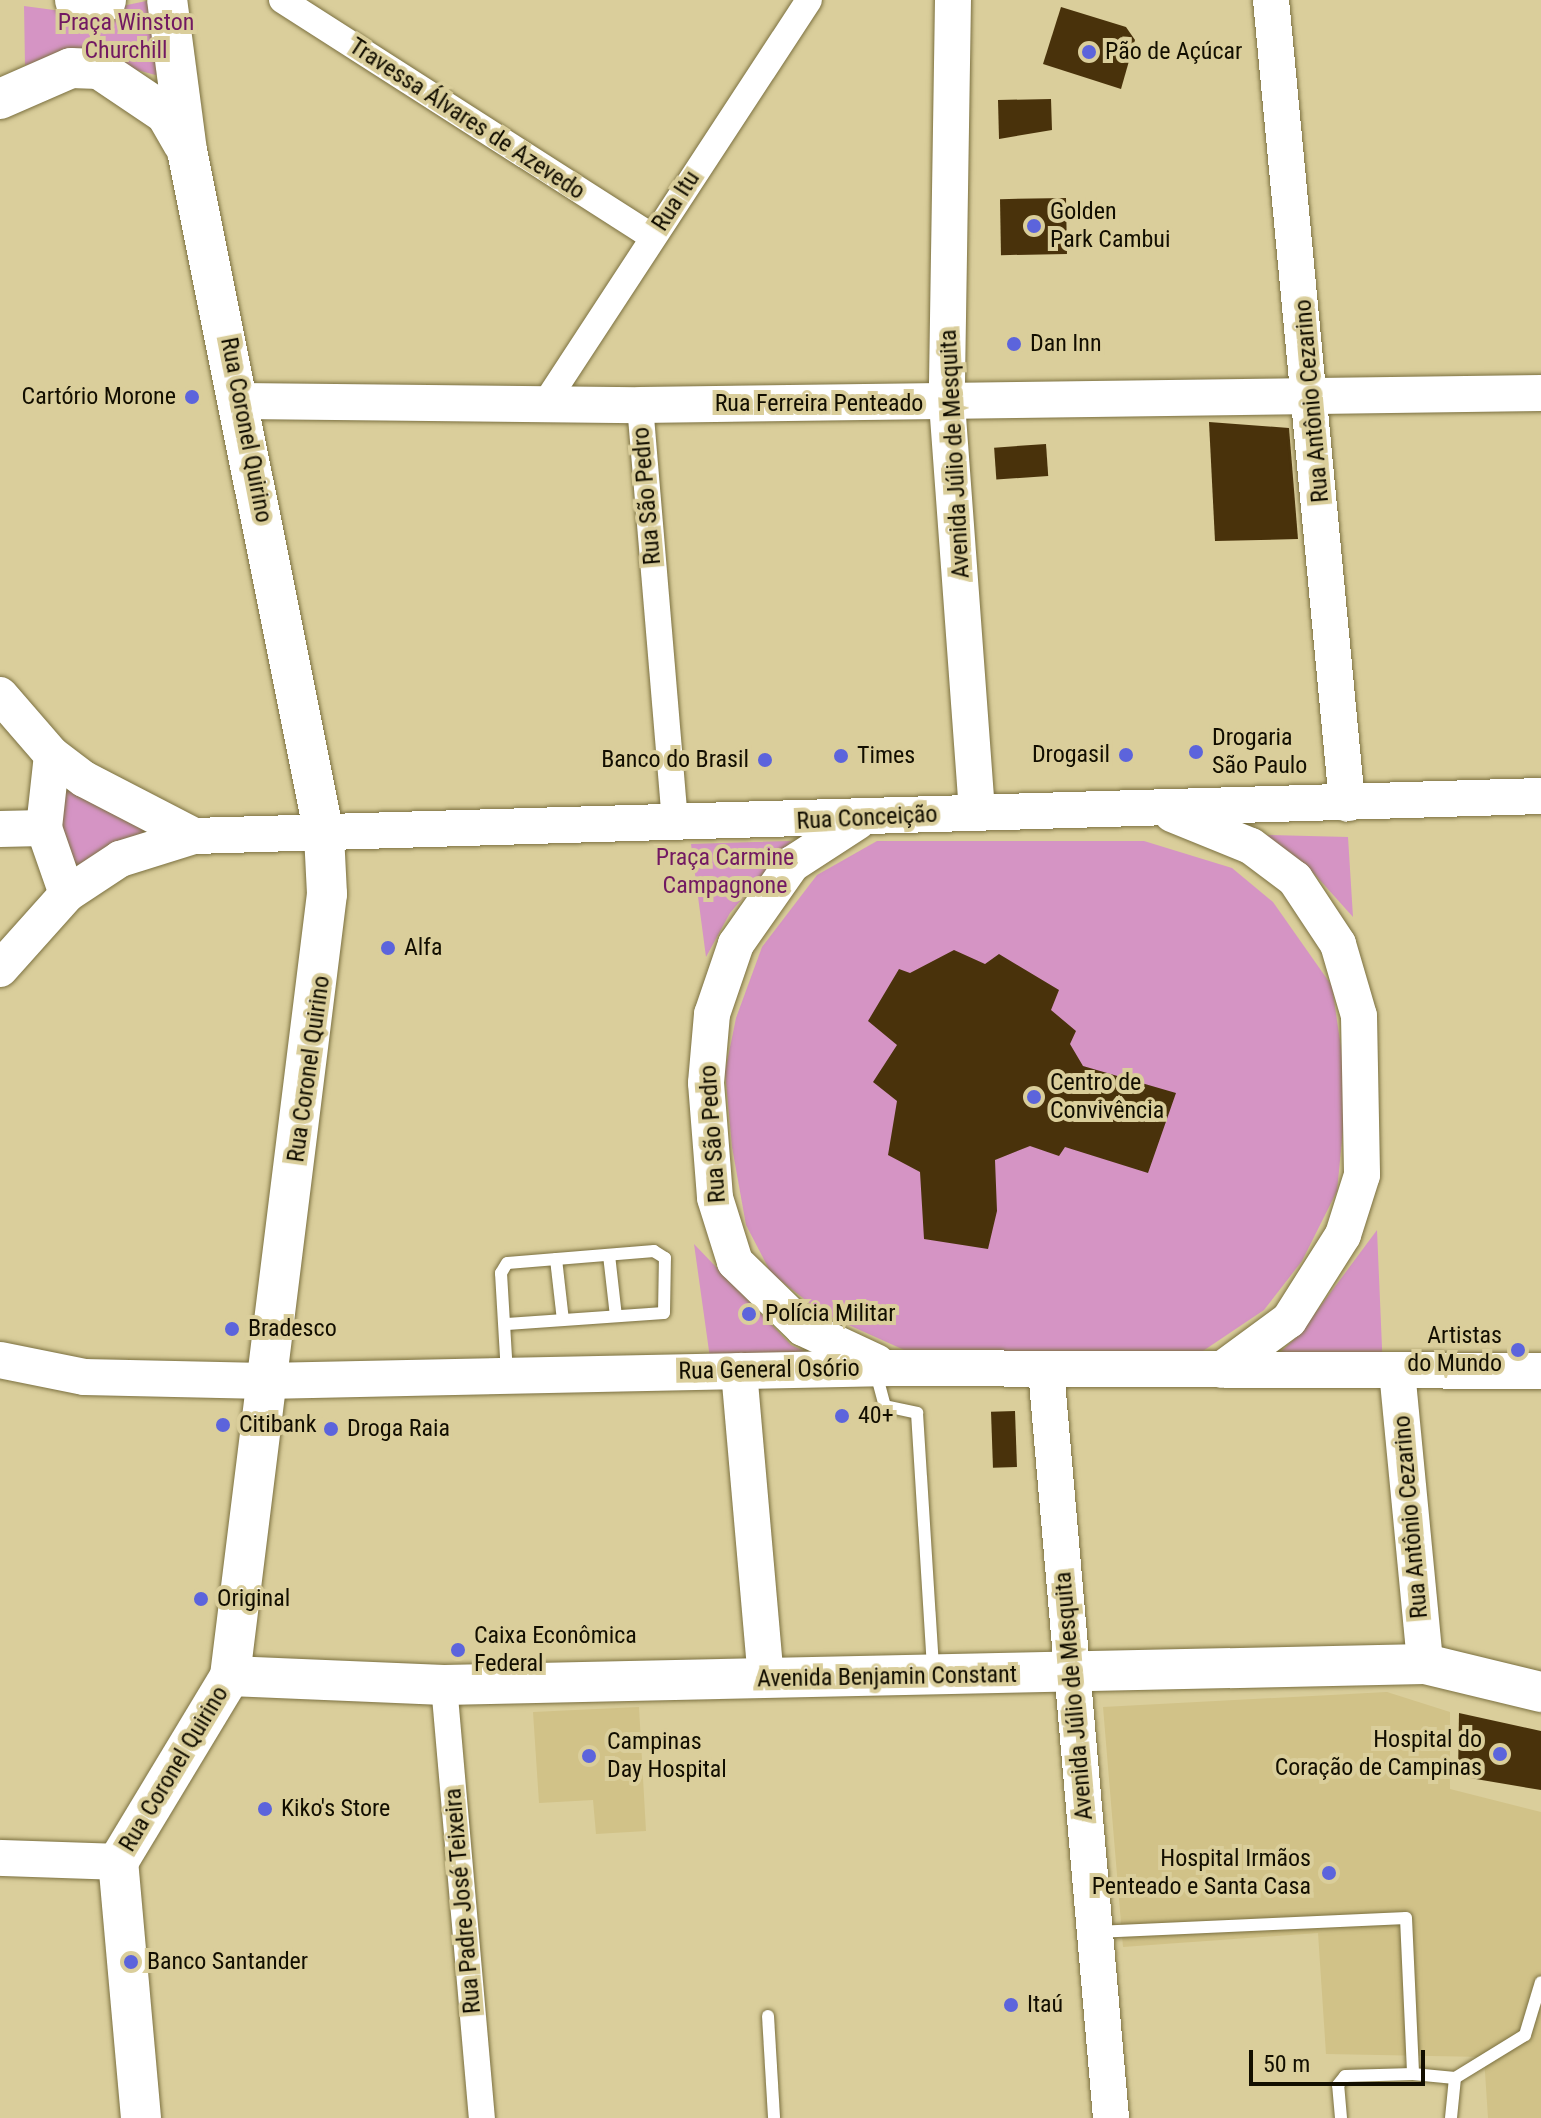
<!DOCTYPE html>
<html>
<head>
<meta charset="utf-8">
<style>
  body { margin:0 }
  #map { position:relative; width:1541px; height:2118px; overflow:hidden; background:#dace9b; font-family:"Roboto Condensed",sans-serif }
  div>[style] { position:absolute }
  .built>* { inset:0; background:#d1c288 }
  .green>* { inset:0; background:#d594c4 }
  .building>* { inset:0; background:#49320b; transform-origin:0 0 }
  .roads { filter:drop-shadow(0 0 2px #7b7040) drop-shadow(0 0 2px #7b7040) }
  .lane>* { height:12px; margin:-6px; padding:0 6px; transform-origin:6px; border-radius:6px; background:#fff }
  .street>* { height:26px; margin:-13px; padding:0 13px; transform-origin:13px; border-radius:13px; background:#fff }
  .secondary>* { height:36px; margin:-18px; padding:0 18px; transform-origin:18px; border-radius:18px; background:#fff }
  .primary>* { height:40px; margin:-20px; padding:0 20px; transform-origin:20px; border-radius:20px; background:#fff }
  .highway>* { height:44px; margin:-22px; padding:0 22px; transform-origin:22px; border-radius:22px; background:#fff }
  .dots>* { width:22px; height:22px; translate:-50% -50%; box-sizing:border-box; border:4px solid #dace9b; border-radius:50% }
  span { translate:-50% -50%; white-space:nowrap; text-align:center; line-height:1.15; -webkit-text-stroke:8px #dace9b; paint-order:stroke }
  .park-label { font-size:24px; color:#721962 }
  .poi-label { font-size:24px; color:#120e00 }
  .left { translate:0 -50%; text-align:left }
  .right { translate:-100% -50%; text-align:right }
  .street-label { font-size:24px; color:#120e00 }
  .scale { position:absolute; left:1249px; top:2050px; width:176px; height:36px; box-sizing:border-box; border:4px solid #120e00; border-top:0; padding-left:10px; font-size:24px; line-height:28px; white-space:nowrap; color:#120e00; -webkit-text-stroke:6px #dace9b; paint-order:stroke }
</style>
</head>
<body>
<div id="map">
  <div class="built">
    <i style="clip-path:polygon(1387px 1692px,1450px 1712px,1450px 1789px,1541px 1812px,1541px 2118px,1488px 2118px,1484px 2057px,1326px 2054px,1318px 1933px,1123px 1947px,1103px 1707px)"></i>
    <i style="clip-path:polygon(639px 1707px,646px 1831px,596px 1834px,593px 1800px,539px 1803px,533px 1712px)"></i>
  </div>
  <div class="green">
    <i style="clip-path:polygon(151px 0,163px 77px,81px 55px,25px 65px,24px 6px,84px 14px)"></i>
    <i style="clip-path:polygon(62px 780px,158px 834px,72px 876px,58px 830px)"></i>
    <i style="clip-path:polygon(1265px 835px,1348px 837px,1353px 917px,1309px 868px)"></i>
    <i style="clip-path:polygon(791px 841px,730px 913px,706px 957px,691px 844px)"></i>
    <i style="clip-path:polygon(877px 841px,1144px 841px,1232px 868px,1273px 902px,1332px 986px,1347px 1089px,1337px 1191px,1302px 1261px,1264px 1310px,1188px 1361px,922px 1358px,822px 1313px,771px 1273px,746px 1225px,732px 1147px,725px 1072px,736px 1018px,762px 947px,817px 875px)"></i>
    <i style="clip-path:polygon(1377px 1230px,1383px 1371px,1265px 1366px,1299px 1335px)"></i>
    <i style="clip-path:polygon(694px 1244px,791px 1345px,834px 1365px,710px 1358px)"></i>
  </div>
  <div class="building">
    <i style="clip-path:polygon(1061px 7px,1126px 27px,1135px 40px,1121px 89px,1043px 64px)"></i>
    <i style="clip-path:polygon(1051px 99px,1052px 130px,999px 139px,998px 100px)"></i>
    <i style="left:1066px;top:198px;width:56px;height:66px;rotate:89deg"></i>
    <i style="clip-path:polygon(1209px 422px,1289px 428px,1298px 539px,1215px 541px)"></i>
    <i style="left:1046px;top:444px;width:32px;height:52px;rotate:86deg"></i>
    <i style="clip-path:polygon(954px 950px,985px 964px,999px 954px,1059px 990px,1051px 1010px,1076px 1031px,1070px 1044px,1083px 1066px,1176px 1093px,1148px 1173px,1065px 1147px,1059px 1156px,1030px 1146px,995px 1160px,997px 1211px,988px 1249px,924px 1239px,920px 1172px,888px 1155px,897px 1101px,873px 1082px,897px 1045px,868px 1021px,899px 969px,910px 973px)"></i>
    <i style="left:1015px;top:1411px;width:56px;height:24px;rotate:88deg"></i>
    <i style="clip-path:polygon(1459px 1713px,1541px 1731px,1541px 1790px,1458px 1776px)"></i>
  </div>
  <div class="roads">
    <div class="lane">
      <i style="left:609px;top:1255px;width:61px;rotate:83.5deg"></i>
      <i style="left:556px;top:1259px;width:61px;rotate:83.5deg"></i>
      <i style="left:507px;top:1324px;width:157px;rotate:-4deg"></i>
      <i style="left:664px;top:1313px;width:55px;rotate:-89deg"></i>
      <i style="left:665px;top:1258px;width:13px;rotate:-148deg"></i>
      <i style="left:654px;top:1251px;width:147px;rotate:175.3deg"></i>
      <i style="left:507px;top:1263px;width:12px;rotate:121deg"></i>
      <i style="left:501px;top:1273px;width:101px;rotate:86.6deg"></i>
      <i style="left:876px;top:1373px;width:34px;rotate:75deg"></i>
      <i style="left:885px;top:1406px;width:33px;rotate:12deg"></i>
      <i style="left:917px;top:1413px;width:256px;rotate:86.4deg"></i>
      <i style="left:1096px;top:1932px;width:310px;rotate:-2.6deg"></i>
      <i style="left:1406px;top:1918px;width:156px;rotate:87.4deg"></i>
      <i style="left:1413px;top:2074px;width:42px;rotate:5.4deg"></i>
      <i style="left:768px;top:2016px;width:102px;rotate:86.6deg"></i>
      <i style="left:1341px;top:2118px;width:33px;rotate:-95deg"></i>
      <i style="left:1338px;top:2085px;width:11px;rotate:-52deg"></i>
      <i style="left:1345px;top:2076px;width:68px;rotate:-1.7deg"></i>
      <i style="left:1451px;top:2118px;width:40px;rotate:-84.3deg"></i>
      <i style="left:1455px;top:2078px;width:82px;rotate:-31.6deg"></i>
      <i style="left:1525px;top:2035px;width:55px;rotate:-73.2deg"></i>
    </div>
    <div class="street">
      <i style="left:282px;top:0;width:439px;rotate:32.6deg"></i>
      <i style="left:546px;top:402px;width:480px;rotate:-56.8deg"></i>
      <i style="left:640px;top:405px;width:421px;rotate:85.2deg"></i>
      <i style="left:444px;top:1685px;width:435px;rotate:85deg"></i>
    </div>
    <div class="secondary">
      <i style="left:953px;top:0;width:403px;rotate:90.9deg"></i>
      <i style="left:947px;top:403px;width:409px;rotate:85.8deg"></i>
      <i style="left:1271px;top:0;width:807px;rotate:84.59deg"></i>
      <i style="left:241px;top:401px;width:399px;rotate:0.6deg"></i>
      <i style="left:640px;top:405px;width:901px;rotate:-0.76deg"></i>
      <i style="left:0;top:695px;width:79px;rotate:49.1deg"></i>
      <i style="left:52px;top:755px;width:40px;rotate:37deg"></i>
      <i style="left:84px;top:779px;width:124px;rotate:27.4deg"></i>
      <i style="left:52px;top:755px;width:73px;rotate:96.3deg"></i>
      <i style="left:44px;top:828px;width:70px;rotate:70.8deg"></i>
      <i style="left:1172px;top:814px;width:85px;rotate:22.1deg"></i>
      <i style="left:1251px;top:846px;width:55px;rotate:36.9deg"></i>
      <i style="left:1295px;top:879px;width:78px;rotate:56.5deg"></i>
      <i style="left:1338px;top:944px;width:75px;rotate:73.7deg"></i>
      <i style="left:1359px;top:1016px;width:159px;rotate:88.9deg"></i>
      <i style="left:1362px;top:1175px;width:63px;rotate:107.6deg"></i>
      <i style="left:1343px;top:1235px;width:101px;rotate:122.4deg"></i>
      <i style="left:1289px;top:1320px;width:84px;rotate:143.7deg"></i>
      <i style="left:857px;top:822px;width:77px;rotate:147.1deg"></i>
      <i style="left:792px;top:864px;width:98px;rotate:125deg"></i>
      <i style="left:736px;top:944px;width:74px;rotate:108.9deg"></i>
      <i style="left:712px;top:1014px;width:69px;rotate:95deg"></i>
      <i style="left:706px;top:1083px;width:115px;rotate:85.5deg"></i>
      <i style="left:715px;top:1198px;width:67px;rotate:72.6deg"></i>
      <i style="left:735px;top:1262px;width:95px;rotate:44.1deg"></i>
      <i style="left:803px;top:1328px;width:81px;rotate:25deg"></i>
      <i style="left:0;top:829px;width:44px;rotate:-1.3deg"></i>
      <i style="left:0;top:969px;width:101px;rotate:-48.2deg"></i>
      <i style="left:67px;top:894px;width:64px;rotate:-33.4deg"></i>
      <i style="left:120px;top:859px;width:77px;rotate:-17.3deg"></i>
      <i style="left:194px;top:836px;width:1348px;rotate:-1.7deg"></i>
      <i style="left:0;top:1360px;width:86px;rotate:11.4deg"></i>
      <i style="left:84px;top:1377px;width:181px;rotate:1.3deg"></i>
      <i style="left:265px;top:1381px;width:627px;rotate:-1.19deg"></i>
      <i style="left:892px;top:1368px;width:649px;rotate:0.26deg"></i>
      <i style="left:1046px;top:1370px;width:751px;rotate:85.03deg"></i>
      <i style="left:739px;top:1371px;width:309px;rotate:85deg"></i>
      <i style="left:1397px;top:1371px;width:294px;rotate:84.5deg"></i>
      <i style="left:0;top:1858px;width:118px;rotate:1.9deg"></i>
    </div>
    <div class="primary">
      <i style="left:0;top:99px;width:77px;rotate:-23.6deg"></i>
      <i style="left:71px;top:68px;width:28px;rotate:2deg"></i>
      <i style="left:99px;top:69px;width:81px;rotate:33.9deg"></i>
      <i style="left:166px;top:114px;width:34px;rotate:60deg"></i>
      <i style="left:230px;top:1676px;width:214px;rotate:2.4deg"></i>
      <i style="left:444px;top:1685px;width:981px;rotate:-1.23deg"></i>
      <i style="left:1425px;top:1664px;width:119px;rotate:13.6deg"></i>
      <i style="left:141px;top:2118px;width:257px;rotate:-95.1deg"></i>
      <i style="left:118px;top:1862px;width:217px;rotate:-58.9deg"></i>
      <i style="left:230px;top:1676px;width:788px;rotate:-82.93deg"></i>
      <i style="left:327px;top:894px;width:60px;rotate:-92.9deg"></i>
      <i style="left:324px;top:834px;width:697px;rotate:-101.34deg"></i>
      <i style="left:187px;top:151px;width:152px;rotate:-97.5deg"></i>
    </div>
    <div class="highway">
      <i style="left:77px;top:0;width:27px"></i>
    </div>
  </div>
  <div class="dots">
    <i style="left:1089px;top:52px;background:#5c64dc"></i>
    <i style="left:1034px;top:226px;background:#5c64dc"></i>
    <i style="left:1014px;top:344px;background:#5c64dc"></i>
    <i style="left:192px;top:397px;background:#5c64dc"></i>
    <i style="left:1196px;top:752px;background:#5c64dc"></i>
    <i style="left:1126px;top:755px;background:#5c64dc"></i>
    <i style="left:841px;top:756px;background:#5c64dc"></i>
    <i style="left:765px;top:760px;background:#5c64dc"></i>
    <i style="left:388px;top:948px;background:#5c64dc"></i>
    <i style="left:1034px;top:1097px;background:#5c64dc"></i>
    <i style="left:749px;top:1314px;background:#5c64dc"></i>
    <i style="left:232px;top:1329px;background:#5c64dc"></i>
    <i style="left:1518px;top:1350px;background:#5c64dc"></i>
    <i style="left:842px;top:1416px;background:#5c64dc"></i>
    <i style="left:223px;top:1425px;background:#5c64dc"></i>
    <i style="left:331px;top:1429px;background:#5c64dc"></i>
    <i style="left:201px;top:1599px;background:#5c64dc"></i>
    <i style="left:458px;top:1650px;background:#5c64dc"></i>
    <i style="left:1500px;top:1754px;background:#5c64dc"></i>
    <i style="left:589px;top:1756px;background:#5c64dc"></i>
    <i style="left:265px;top:1809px;background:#5c64dc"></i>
    <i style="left:1329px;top:1873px;background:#5c64dc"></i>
    <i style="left:131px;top:1962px;background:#5c64dc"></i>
    <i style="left:1011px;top:2005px;background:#5c64dc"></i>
  </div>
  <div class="park-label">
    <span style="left:126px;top:37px">Praça Winston<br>Churchill</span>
    <span style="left:725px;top:872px">Praça Carmine<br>Campagnone</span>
  </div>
  <div class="poi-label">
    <span class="left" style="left:1105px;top:52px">Pão de Açúcar</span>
    <span class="left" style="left:1050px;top:226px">Golden<br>Park Cambui</span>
    <span class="left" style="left:1030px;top:344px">Dan Inn</span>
    <span class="right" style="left:176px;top:397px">Cartório Morone</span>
    <span class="left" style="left:1212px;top:752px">Drogaria<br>São Paulo</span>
    <span class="right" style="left:1110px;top:755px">Drogasil</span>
    <span class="left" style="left:857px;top:756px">Times</span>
    <span class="right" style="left:749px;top:760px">Banco do Brasil</span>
    <span class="left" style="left:404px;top:948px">Alfa</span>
    <span class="left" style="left:1050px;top:1097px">Centro de<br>Convivência</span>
    <span class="left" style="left:765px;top:1314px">Polícia Militar</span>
    <span class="left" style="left:248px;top:1329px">Bradesco</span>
    <span class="right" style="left:1502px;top:1350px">Artistas<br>do Mundo</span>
    <span class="left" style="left:858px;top:1416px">40+</span>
    <span class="left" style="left:239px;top:1425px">Citibank</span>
    <span class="left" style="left:347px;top:1429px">Droga Raia</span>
    <span class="left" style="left:217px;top:1599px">Original</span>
    <span class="left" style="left:474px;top:1650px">Caixa Econômica<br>Federal</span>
    <span class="right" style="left:1482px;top:1754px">Hospital do<br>Coração de Campinas</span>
    <span class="left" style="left:607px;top:1756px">Campinas<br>Day Hospital</span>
    <span class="left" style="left:281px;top:1809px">Kiko's Store</span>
    <span class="right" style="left:1311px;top:1873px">Hospital Irmãos<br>Penteado e Santa Casa</span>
    <span class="left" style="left:147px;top:1962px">Banco Santander</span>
    <span class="left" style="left:1027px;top:2005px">Itaú</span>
  </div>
  <div class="street-label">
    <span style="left:467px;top:119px;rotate:33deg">Travessa Álvares de Azevedo</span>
    <span style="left:676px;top:201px;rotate:-57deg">Rua Itu</span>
    <span style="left:1312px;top:401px;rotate:-95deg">Rua Antônio Cezarino</span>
    <span style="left:819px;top:404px">Rua Ferreira Penteado</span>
    <span style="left:246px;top:430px;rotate:79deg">Rua Coronel Quirino</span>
    <span style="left:955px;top:454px;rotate:-93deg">Avenida Júlio de Mesquita</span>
    <span style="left:647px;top:496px;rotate:-95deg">Rua São Pedro</span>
    <span style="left:867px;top:818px;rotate:-3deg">Rua Conceição</span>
    <span style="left:309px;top:1069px;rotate:-82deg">Rua Coronel Quirino</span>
    <span style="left:713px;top:1134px;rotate:-94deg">Rua São Pedro</span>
    <span style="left:769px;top:1370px;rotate:-1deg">Rua General Osório</span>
    <span style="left:1411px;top:1517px;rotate:-95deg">Rua Antônio Cezarino</span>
    <span style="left:887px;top:1677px;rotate:-1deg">Avenida Benjamin Constant</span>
    <span style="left:1074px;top:1696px;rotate:-95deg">Avenida Júlio de Mesquita</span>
    <span style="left:174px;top:1769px;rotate:-59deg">Rua Coronel Quirino</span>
    <span style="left:463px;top:1901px;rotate:-95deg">Rua Padre José Teixeira</span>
  </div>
  <div class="scale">50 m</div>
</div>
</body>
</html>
